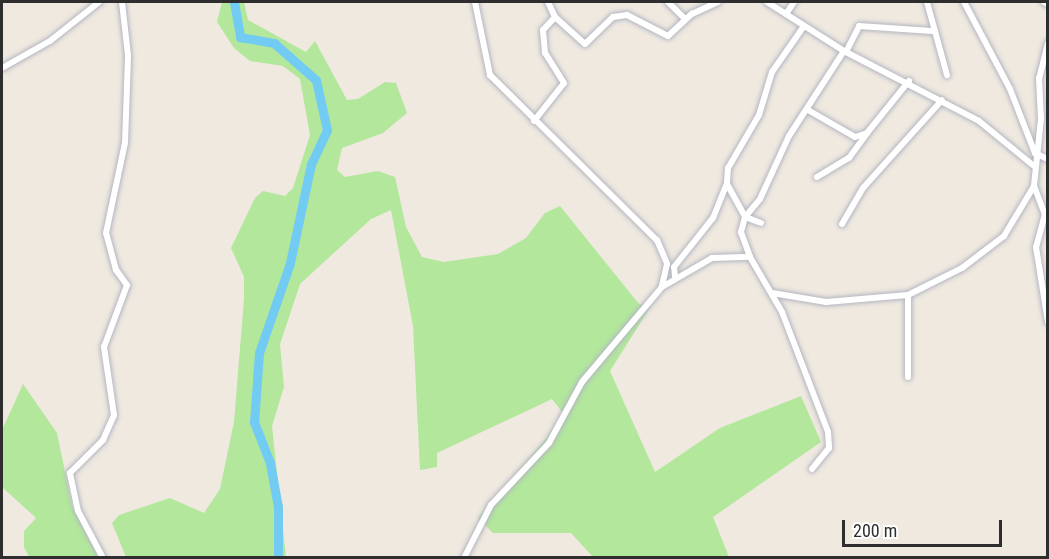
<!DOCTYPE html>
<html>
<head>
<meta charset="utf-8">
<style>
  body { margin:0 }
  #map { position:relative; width:1049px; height:559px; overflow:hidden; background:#efe9e0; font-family:"Roboto Condensed",sans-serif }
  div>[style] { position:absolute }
  .green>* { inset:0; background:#b2e79c }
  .river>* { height:9px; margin:-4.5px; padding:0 4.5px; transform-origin:4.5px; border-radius:4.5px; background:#71cbf3 }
  .roads { filter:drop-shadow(0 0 2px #b4b6c1) drop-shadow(0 0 2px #b4b6c1) }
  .minor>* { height:6px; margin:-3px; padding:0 3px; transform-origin:3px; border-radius:3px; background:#fff }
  span { translate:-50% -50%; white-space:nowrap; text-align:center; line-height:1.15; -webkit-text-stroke:5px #fff; paint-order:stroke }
  .frame { position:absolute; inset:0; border:3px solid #2e2e2e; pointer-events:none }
  .scale { position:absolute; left:842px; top:520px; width:160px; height:27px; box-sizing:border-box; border:3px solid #2e2e2e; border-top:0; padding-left:8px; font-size:18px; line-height:21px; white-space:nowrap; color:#2e2e2e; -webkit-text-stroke:4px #fff; paint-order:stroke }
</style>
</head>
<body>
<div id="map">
  <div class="green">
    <i style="clip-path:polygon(222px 2px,244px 2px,248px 20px,306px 52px,315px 41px,347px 100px,358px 99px,385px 82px,396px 83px,407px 113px,383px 133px,342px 148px,337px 170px,345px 177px,378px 171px,395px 177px,406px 227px,422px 257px,444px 262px,498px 254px,526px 238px,545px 213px,560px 206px,639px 304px,651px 306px,610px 371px,655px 472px,720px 428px,801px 396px,821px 442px,713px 517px,729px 557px,593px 557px,571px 533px,493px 533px,478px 518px,549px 435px,563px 413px,552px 399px,437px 453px,437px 467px,420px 470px,413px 326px,391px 210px,371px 219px,300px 284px,280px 344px,284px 387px,272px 426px,286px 557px,126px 557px,112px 523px,119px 515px,170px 498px,204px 513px,220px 489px,234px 422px,244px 299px,244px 277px,231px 248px,255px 198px,263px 191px,285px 196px,293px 188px,310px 135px,300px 79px,283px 66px,250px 61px,234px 48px,217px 22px)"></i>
    <i style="clip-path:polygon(23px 384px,57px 433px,72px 506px,98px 557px,29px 557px,24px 547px,24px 531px,36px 518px,2px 487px,2px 430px)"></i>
  </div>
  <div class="river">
    <i style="left:234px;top:2px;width:36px;rotate:80deg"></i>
    <i style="left:240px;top:37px;width:35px;rotate:10deg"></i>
    <i style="left:274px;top:43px;width:56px;rotate:41.4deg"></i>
    <i style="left:316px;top:80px;width:51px;rotate:77.6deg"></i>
    <i style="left:327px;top:130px;width:38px;rotate:115deg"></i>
    <i style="left:311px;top:164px;width:101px;rotate:102deg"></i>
    <i style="left:290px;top:263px;width:95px;rotate:109deg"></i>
    <i style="left:259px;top:353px;width:69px;rotate:94.1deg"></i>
    <i style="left:254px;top:422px;width:44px;rotate:68.7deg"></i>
    <i style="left:270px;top:463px;width:45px;rotate:79.7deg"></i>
    <i style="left:278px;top:507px;width:51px;rotate:90deg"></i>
  </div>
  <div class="roads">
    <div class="minor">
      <i style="left:475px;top:2px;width:75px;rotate:78.4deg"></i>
      <i style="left:490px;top:75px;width:235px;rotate:44.7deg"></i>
      <i style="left:657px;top:240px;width:26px;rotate:67deg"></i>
      <i style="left:667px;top:264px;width:23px;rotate:103deg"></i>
      <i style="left:668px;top:2px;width:24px;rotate:45deg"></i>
      <i style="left:767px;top:2px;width:91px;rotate:32.5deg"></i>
      <i style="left:844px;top:51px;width:152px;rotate:27.4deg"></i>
      <i style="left:979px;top:121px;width:71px;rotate:39.3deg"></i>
      <i style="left:927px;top:2px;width:76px;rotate:74.7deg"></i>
      <i style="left:964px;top:2px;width:98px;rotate:62.1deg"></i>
      <i style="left:1010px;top:89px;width:69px;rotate:68.7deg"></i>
      <i style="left:1035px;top:153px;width:14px;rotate:25deg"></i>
      <i style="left:1044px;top:2px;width:4px;rotate:27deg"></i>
      <i style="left:786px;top:14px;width:14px;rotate:-56deg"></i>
      <i style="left:555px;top:17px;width:40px;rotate:42deg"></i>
      <i style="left:585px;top:44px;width:39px;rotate:-44deg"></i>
      <i style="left:613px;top:17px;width:14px;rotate:-8deg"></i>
      <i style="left:627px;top:15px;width:46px;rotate:27.1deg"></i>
      <i style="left:668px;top:36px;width:33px;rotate:-43deg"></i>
      <i style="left:692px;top:14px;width:29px;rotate:-25deg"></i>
      <i style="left:804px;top:26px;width:56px;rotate:124.8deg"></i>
      <i style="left:772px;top:72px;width:45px;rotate:106.8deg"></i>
      <i style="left:759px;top:115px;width:61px;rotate:120.3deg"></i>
      <i style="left:728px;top:168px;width:16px;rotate:94deg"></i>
      <i style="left:727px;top:184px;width:38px;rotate:61deg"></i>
      <i style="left:745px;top:217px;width:16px;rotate:105deg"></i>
      <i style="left:741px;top:232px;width:27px;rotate:70deg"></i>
      <i style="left:750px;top:257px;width:64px;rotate:59.8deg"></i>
      <i style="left:782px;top:312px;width:129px;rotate:69deg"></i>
      <i style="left:828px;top:432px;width:16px;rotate:86deg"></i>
      <i style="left:829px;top:448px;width:27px;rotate:129deg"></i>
      <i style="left:1048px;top:43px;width:36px;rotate:104deg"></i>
      <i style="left:1039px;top:78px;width:41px;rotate:87.2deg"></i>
      <i style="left:1041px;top:119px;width:67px;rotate:96deg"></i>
      <i style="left:1034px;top:186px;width:30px;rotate:69deg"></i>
      <i style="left:1045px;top:214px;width:34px;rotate:105deg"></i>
      <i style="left:1036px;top:247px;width:76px;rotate:80.9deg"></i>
      <i style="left:846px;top:52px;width:29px;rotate:-63deg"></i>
      <i style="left:859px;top:26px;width:73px;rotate:3.9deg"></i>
      <i style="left:2px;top:68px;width:55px;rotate:-29.4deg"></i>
      <i style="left:50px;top:41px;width:63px;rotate:-38.5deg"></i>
      <i style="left:808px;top:110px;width:54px;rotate:29.9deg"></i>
      <i style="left:855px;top:137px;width:13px;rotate:-18deg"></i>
      <i style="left:867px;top:133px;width:67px;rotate:-51.1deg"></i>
      <i style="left:534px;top:121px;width:48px;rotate:-51.7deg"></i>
      <i style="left:564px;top:83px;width:36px;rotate:-122deg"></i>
      <i style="left:545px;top:53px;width:23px;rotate:-95deg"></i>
      <i style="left:543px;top:30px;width:18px;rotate:-47deg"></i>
      <i style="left:555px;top:17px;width:17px;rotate:-115deg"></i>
      <i style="left:817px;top:177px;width:37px;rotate:-31deg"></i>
      <i style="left:849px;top:158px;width:31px;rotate:-54deg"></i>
      <i style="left:761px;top:223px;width:17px;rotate:-159deg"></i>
      <i style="left:745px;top:217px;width:23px;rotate:-50deg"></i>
      <i style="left:760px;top:199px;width:69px;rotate:-65.3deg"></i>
      <i style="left:789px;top:136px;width:101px;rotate:-57.1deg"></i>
      <i style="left:842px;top:224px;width:42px;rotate:-59.7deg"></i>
      <i style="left:863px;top:188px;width:118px;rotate:-48.1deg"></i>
      <i style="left:675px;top:276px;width:9px;rotate:-96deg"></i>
      <i style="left:674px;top:267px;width:63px;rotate:-51.5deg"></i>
      <i style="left:713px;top:218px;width:37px;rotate:-68deg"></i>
      <i style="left:772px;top:293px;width:55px;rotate:9.5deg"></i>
      <i style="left:826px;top:302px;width:82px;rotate:-4.9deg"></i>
      <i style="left:908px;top:295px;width:60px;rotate:-26.6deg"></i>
      <i style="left:962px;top:268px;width:53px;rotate:-37.3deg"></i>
      <i style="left:1004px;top:236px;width:58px;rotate:-59deg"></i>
      <i style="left:908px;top:295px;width:82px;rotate:90deg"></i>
      <i style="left:103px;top:558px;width:53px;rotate:-118deg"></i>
      <i style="left:78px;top:511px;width:39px;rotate:-102deg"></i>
      <i style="left:70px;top:473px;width:47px;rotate:-45deg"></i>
      <i style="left:103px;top:440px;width:27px;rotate:-66deg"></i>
      <i style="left:114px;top:415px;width:69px;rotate:-98.4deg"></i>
      <i style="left:104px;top:347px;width:66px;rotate:-69.6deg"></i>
      <i style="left:127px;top:285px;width:19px;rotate:-126deg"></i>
      <i style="left:116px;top:270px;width:38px;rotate:-105deg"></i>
      <i style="left:106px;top:233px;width:92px;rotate:-78.1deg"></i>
      <i style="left:125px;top:143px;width:88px;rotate:-88deg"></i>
      <i style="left:128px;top:55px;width:53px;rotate:-96.5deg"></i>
      <i style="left:464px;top:558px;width:59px;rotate:-63deg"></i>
      <i style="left:491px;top:505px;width:85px;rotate:-46.9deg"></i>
      <i style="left:549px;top:443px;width:69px;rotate:-61.6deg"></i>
      <i style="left:582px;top:382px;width:124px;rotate:-49.9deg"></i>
      <i style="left:662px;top:287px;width:58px;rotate:-30.1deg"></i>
      <i style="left:712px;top:258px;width:38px;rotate:-2deg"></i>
    </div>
  </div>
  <div class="frame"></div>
  <div class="scale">200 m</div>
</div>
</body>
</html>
